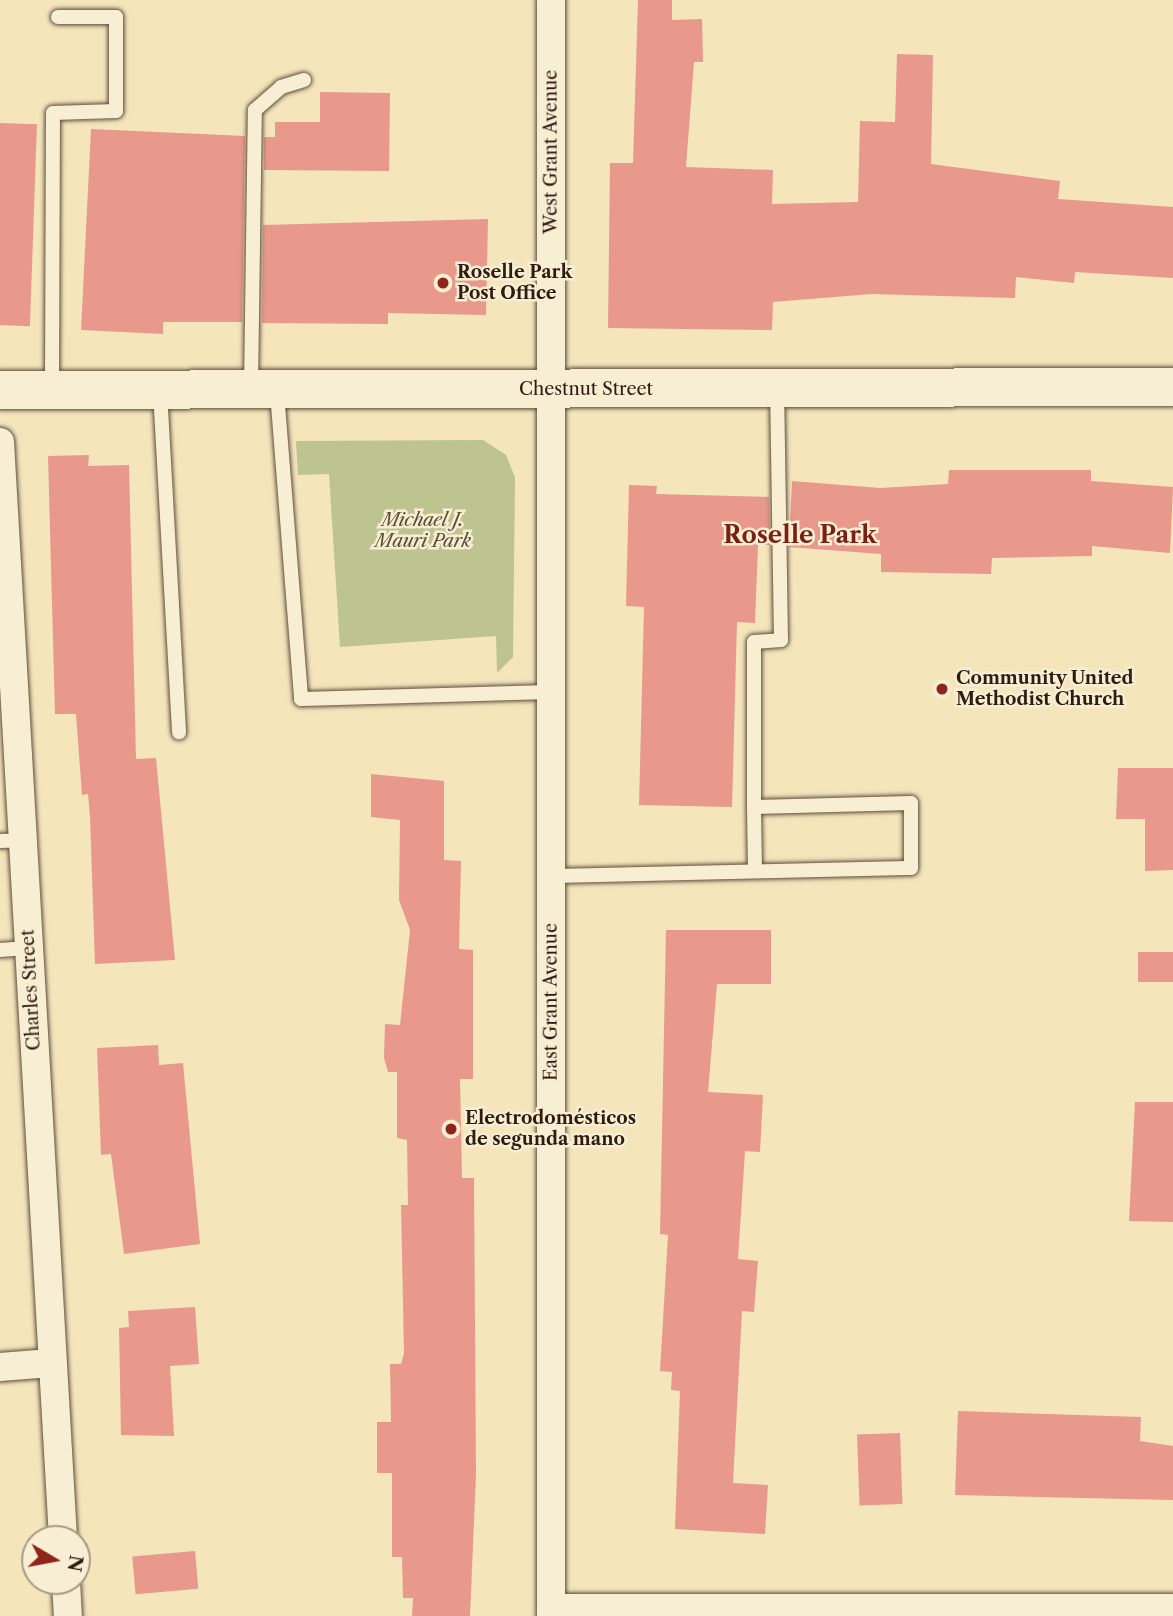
<!DOCTYPE html>
<html>
<head>
<meta charset="utf-8">
<style>
  body { margin:0 }
  #map { position:relative; width:1173px; height:1616px; overflow:hidden; background:#f4e5bb; font-family:"Libre Caslon Text",serif }
  div>[style] { position:absolute }
  .green>* { inset:0; background:#bdc48f }
  .building>* { inset:0; background:#e8998b; transform-origin:0 0 }
  .roads { filter:drop-shadow(0 0 2px #604e3c) drop-shadow(0 0 2px #604e3c) }
  .lane>* { height:14px; margin:-7px; padding:0 7px; transform-origin:7px; border-radius:7px; background:#f8eed3 }
  .street>* { height:28px; margin:-14px; padding:0 14px; transform-origin:14px; border-radius:14px; background:#f8eed3 }
  .secondary>* { height:38px; margin:-19px; padding:0 19px; transform-origin:19px; border-radius:19px; background:#f8eed3 }
  .dots>* { width:19px; height:19px; translate:-50% -50%; box-sizing:border-box; border:4px solid #f8eed3; border-radius:50% }
  span { translate:-50% -50%; white-space:nowrap; text-align:center; line-height:1.15; -webkit-text-stroke:5px #f8eed3; paint-order:stroke }
  .street-label { font-size:18px; color:#2f1b11 }
  .poi-label { font-size:18px; color:#2f1b11; font-weight:700 }
  .left { translate:0 -50%; text-align:left }
  .park-label { font-size:18px; color:#5a4e37; font-style:italic }
  .district-label { font-size:24px; color:#7a1f14; font-weight:700 }
  .north { position:absolute; left:21px; top:1525px; width:70px; height:70px; box-sizing:border-box; background:#f8eed3; border:2px solid #a89a85; border-radius:50%; rotate:100deg; font-size:19px; font-weight:700; line-height:28px; text-align:center; color:#2f1b11 }
  .north::after { content:''; display:block; margin:auto; width:24px; height:32px; background:#8f2418; clip-path:polygon(50% 0,100% 100%,50% 72%,0 100%) }
</style>
</head>
<body>
<div id="map">
  <div class="green">
    <i style="clip-path:polygon(483px 440px,506px 455px,515px 477px,513px 657px,497px 673px,496px 636px,340px 647px,329px 474px,298px 475px,296px 441px)"></i>
  </div>
  <div class="building">
    <i style="clip-path:polygon(638px 0,672px 0,672px 20px,702px 19px,703px 62px,694px 62px,686px 167px,773px 170px,772px 204px,858px 202px,860px 121px,895px 122px,897px 54px,933px 55px,931px 164px,1060px 181px,1058px 199px,1173px 207px,1173px 278px,1075px 272px,1074px 283px,1016px 277px,1015px 298px,871px 294px,773px 302px,772px 330px,608px 328px,610px 163px,633px 163px)"></i>
    <i style="clip-path:polygon(320px 92px,390px 93px,389px 171px,264px 170px,264px 137px,275px 137px,275px 122px,320px 122px)"></i>
    <i style="left:0;top:123px;width:37px;height:202px;rotate:2deg"></i>
    <i style="clip-path:polygon(91px 129px,245px 136px,242px 322px,163px 322px,163px 334px,81px 330px)"></i>
    <i style="clip-path:polygon(488px 219px,486px 315px,388px 313px,388px 324px,262px 323px,263px 225px)"></i>
    <i style="clip-path:polygon(89px 455px,88px 466px,129px 465px,136px 759px,156px 758px,175px 960px,95px 964px,90px 817px,88px 794px,82px 795px,76px 714px,55px 714px,48px 456px)"></i>
    <i style="clip-path:polygon(949px 470px,1091px 470px,1091px 481px,1173px 487px,1170px 553px,1092px 546px,1092px 556px,992px 558px,991px 574px,881px 572px,881px 554px,789px 547px,792px 481px,880px 488px,948px 484px)"></i>
    <i style="clip-path:polygon(629px 485px,657px 486px,656px 494px,769px 497px,770px 545px,758px 545px,755px 623px,737px 622px,732px 807px,639px 805px,644px 607px,626px 606px)"></i>
    <i style="clip-path:polygon(1118px 768px,1173px 768px,1173px 870px,1145px 871px,1145px 819px,1116px 819px)"></i>
    <i style="clip-path:polygon(371px 774px,444px 781px,444px 860px,461px 861px,459px 949px,473px 950px,473px 1079px,460px 1079px,462px 1178px,474px 1178px,476px 1474px,470px 1616px,412px 1616px,413px 1598px,403px 1598px,402px 1557px,392px 1557px,392px 1473px,377px 1473px,377px 1422px,391px 1422px,390px 1364px,401px 1364px,404px 1353px,401px 1205px,408px 1205px,407px 1140px,397px 1138px,397px 1072px,388px 1072px,384px 1058px,385px 1024px,400px 1025px,410px 930px,399px 900px,400px 820px,371px 817px)"></i>
    <i style="clip-path:polygon(666px 930px,771px 930px,771px 984px,717px 984px,708px 1092px,763px 1095px,760px 1152px,745px 1151px,738px 1259px,758px 1261px,754px 1312px,742px 1311px,733px 1483px,768px 1485px,765px 1534px,675px 1529px,680px 1391px,671px 1390px,672px 1372px,660px 1371px,668px 1235px,660px 1234px)"></i>
    <i style="left:1173px;top:952px;width:30px;height:35px;rotate:90deg"></i>
    <i style="clip-path:polygon(158px 1045px,159px 1065px,183px 1063px,200px 1244px,124px 1254px,111px 1154px,101px 1155px,97px 1048px)"></i>
    <i style="clip-path:polygon(1135px 1102px,1173px 1102px,1173px 1222px,1129px 1221px)"></i>
    <i style="clip-path:polygon(195px 1307px,199px 1364px,170px 1366px,174px 1436px,121px 1435px,119px 1328px,129px 1327px,128px 1311px)"></i>
    <i style="clip-path:polygon(958px 1411px,1141px 1417px,1140px 1441px,1173px 1446px,1173px 1500px,955px 1495px)"></i>
    <i style="left:900px;top:1433px;width:71px;height:43px;rotate:88deg"></i>
    <i style="left:195px;top:1551px;width:38px;height:63px;rotate:85deg"></i>
  </div>
  <div class="roads">
    <div class="lane">
      <i style="left:251px;top:388px;width:278px;rotate:-89.2deg"></i>
      <i style="left:255px;top:110px;width:35px;rotate:-41deg"></i>
      <i style="left:281px;top:87px;width:24px;rotate:-17deg"></i>
      <i style="left:52px;top:389px;width:276px;rotate:-89.8deg"></i>
      <i style="left:53px;top:113px;width:63px;rotate:-1.8deg"></i>
      <i style="left:116px;top:111px;width:94px;rotate:-90deg"></i>
      <i style="left:116px;top:17px;width:58px;rotate:180deg"></i>
      <i style="left:160px;top:391px;width:342px;rotate:86.8deg"></i>
      <i style="left:277px;top:392px;width:308px;rotate:85.5deg"></i>
      <i style="left:301px;top:699px;width:250px;rotate:-1.6deg"></i>
      <i style="left:754px;top:807px;width:64px;rotate:89.1deg"></i>
      <i style="left:0;top:841px;width:23px;rotate:-2deg"></i>
      <i style="left:551px;top:876px;width:360px;rotate:-1.3deg"></i>
      <i style="left:911px;top:868px;width:65px;rotate:-90deg"></i>
      <i style="left:911px;top:803px;width:157px;rotate:178.5deg"></i>
      <i style="left:754px;top:807px;width:165px;rotate:-90deg"></i>
      <i style="left:754px;top:642px;width:27px;rotate:-4deg"></i>
      <i style="left:781px;top:640px;width:251px;rotate:-90.9deg"></i>
      <i style="left:0;top:950px;width:28px;rotate:-4deg"></i>
    </div>
    <div class="street">
      <i style="left:551px;top:0;width:1616px;rotate:90deg"></i>
      <i style="left:0;top:442px;width:1099px;rotate:86.71deg"></i>
      <i style="left:0;top:1367px;width:51px;rotate:-4.5deg"></i>
      <i style="left:66px;top:1581px;width:35px;rotate:87deg"></i>
      <i style="left:551px;top:1608px;width:622px"></i>
    </div>
    <div class="secondary">
      <i style="left:0;top:390px;width:1173px;rotate:-0.15deg"></i>
    </div>
  </div>
  <div class="dots">
    <i style="left:443px;top:283px;background:#8f2418"></i>
    <i style="left:942px;top:689px;background:#8f2418"></i>
    <i style="left:451px;top:1129px;background:#8f2418"></i>
  </div>
  <div class="street-label">
    <span style="left:551px;top:152px;rotate:-90deg">West Grant Avenue</span>
    <span style="left:586px;top:389px">Chestnut Street</span>
    <span style="left:31px;top:990px;rotate:-93deg">Charles Street</span>
    <span style="left:551px;top:1002px;rotate:-90deg">East Grant Avenue</span>
  </div>
  <div class="poi-label">
    <span class="left" style="left:457px;top:283px">Roselle Park<br>Post Office</span>
    <span class="left" style="left:956px;top:689px">Community United<br>Methodist Church</span>
    <span class="left" style="left:465px;top:1129px">Electrodomésticos<br>de segunda mano</span>
  </div>
  <div class="park-label">
    <span style="left:423px;top:531px">Michael J.<br>Mauri Park</span>
  </div>
  <div class="district-label">
    <span style="left:800px;top:535px">Roselle Park</span>
  </div>
  <div class="north">N</div>
</div>
</body>
</html>
